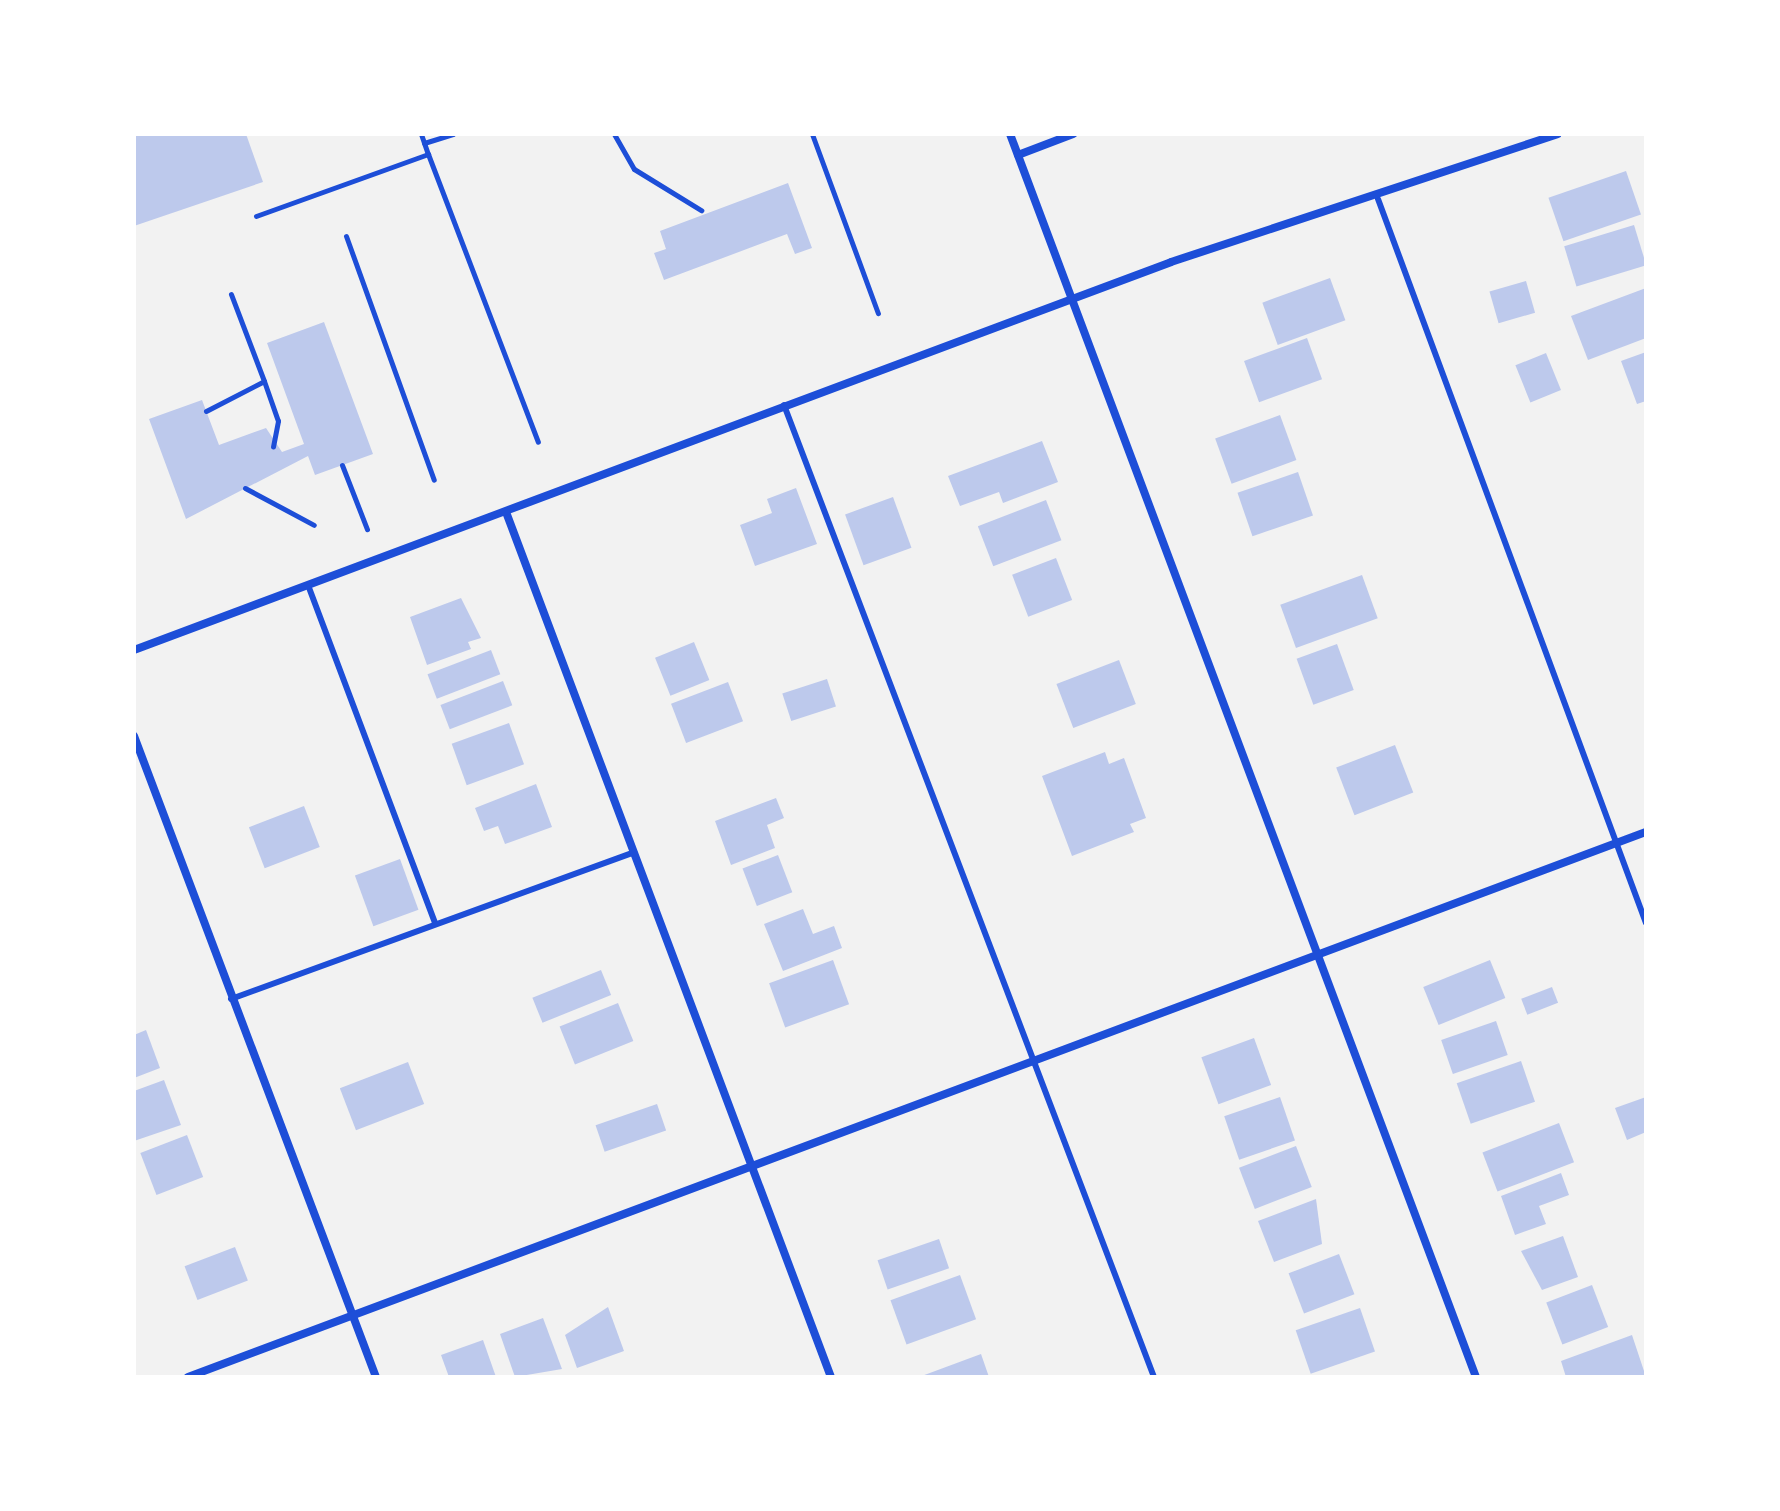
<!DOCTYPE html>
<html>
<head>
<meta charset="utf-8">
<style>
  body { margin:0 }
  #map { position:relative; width:1780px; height:1511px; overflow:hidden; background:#f2f2f2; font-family:"IBM Plex Sans",sans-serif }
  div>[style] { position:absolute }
  .building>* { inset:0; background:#bdc9ec; transform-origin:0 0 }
  .path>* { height:5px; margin:-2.5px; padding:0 2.5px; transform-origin:2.5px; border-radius:2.5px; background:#1d4ed8 }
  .service>* { height:6px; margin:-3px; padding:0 3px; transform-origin:3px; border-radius:3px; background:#1d4ed8 }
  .minor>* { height:8px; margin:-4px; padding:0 4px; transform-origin:4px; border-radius:4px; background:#1d4ed8 }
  span { translate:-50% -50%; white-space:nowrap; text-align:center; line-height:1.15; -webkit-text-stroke:6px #fff; paint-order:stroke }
  .frame { position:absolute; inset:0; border:136px solid #fff; pointer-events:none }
</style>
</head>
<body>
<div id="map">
  <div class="building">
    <i style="clip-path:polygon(134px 134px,246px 134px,263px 182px,134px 226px)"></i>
    <i style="left:1626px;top:171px;width:46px;height:82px;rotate:71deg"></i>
    <i style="clip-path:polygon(788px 183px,812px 248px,795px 254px,787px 234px,664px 280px,654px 253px,666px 249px,660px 231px)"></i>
    <i style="left:1634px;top:225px;width:42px;height:73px;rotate:73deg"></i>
    <i style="left:1330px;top:278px;width:45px;height:72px;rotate:70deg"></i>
    <i style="left:1526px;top:281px;width:33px;height:38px;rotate:74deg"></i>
    <i style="clip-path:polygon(1646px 288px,1646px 338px,1588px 360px,1571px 316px)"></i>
    <i style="clip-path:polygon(324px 322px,373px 454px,315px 475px,308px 456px,186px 519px,149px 419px,202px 400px,219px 445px,266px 428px,282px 452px,304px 444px,267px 343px)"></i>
    <i style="left:1307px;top:338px;width:44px;height:67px;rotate:70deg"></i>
    <i style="clip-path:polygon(1646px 352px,1646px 401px,1637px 404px,1621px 361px)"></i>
    <i style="left:1546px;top:353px;width:40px;height:33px;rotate:68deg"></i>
    <i style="left:1280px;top:415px;width:48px;height:69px;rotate:70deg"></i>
    <i style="clip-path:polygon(1042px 441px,1058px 482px,1003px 503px,999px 492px,960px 506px,948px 476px)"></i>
    <i style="left:1298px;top:472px;width:46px;height:64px;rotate:71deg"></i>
    <i style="clip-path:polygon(796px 488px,817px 544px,755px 566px,740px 525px,772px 513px,767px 499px)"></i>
    <i style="left:893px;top:497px;width:54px;height:51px;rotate:70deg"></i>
    <i style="left:1046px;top:500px;width:43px;height:73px;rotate:69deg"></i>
    <i style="left:1056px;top:558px;width:45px;height:47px;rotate:69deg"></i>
    <i style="left:1362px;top:575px;width:46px;height:87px;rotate:70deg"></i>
    <i style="clip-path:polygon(461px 598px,481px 638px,468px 642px,471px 649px,427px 665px,410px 617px)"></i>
    <i style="left:694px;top:642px;width:41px;height:42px;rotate:68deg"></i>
    <i style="left:1337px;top:644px;width:49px;height:43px;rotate:70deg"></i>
    <i style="left:491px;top:650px;width:26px;height:68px;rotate:69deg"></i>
    <i style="left:1119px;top:660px;width:47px;height:67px;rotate:69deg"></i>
    <i style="left:827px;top:679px;width:29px;height:47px;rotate:72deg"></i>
    <i style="left:503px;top:681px;width:26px;height:67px;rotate:69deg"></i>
    <i style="left:728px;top:682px;width:42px;height:61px;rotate:69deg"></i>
    <i style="left:509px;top:723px;width:44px;height:61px;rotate:70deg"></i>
    <i style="left:1395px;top:745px;width:51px;height:63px;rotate:69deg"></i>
    <i style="clip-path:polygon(1105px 752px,1109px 764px,1124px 758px,1146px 818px,1130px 824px,1134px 832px,1072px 856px,1042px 776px)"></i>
    <i style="clip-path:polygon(536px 784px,552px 827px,505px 844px,498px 826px,484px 831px,475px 808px)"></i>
    <i style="clip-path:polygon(776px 798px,784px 818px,767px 825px,775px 848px,731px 865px,715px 821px)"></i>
    <i style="left:304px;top:806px;width:44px;height:59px;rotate:69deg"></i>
    <i style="left:778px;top:855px;width:40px;height:38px;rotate:69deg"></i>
    <i style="left:400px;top:859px;width:54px;height:48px;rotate:70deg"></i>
    <i style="clip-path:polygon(803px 909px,813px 934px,834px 926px,842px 948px,783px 971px,764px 924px)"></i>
    <i style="left:833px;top:960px;width:47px;height:68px;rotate:70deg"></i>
    <i style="left:1490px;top:960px;width:41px;height:72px;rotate:68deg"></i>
    <i style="left:601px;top:970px;width:27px;height:74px;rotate:68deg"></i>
    <i style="left:1552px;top:987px;width:17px;height:33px;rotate:69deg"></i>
    <i style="left:618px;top:1003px;width:41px;height:63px;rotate:68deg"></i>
    <i style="left:1496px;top:1021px;width:36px;height:58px;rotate:71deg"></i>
    <i style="clip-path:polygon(146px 1030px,160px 1068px,134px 1078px,134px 1035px)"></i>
    <i style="left:1254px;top:1038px;width:50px;height:56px;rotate:70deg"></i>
    <i style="left:1521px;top:1061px;width:43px;height:68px;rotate:71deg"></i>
    <i style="left:408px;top:1062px;width:45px;height:73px;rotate:69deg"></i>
    <i style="clip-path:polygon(164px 1080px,181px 1125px,134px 1141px,134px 1091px)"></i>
    <i style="left:1280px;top:1097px;width:46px;height:59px;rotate:71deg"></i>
    <i style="clip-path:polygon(1646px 1097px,1646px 1132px,1627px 1140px,1615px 1108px)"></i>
    <i style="left:657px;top:1104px;width:28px;height:65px;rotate:71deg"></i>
    <i style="left:1559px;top:1123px;width:42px;height:82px;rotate:69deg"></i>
    <i style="left:187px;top:1135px;width:45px;height:50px;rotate:69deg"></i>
    <i style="left:1296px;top:1146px;width:44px;height:61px;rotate:69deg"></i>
    <i style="clip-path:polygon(1561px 1173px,1569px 1195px,1539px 1206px,1546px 1224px,1515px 1235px,1501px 1196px)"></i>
    <i style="clip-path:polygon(1316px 1199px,1322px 1244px,1274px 1262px,1258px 1221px)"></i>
    <i style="clip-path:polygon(1563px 1236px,1578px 1277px,1542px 1290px,1521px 1251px)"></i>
    <i style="left:939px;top:1239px;width:31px;height:65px;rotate:71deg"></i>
    <i style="left:235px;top:1247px;width:36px;height:54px;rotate:69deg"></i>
    <i style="left:1339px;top:1254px;width:43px;height:54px;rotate:69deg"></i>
    <i style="left:960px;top:1275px;width:47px;height:74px;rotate:70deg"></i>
    <i style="left:1592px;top:1285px;width:45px;height:49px;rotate:69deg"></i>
    <i style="clip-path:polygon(608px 1307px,624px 1351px,577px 1368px,565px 1335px)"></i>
    <i style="left:1360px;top:1308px;width:46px;height:68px;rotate:71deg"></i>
    <i style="clip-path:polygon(543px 1318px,562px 1369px,515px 1377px,500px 1334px)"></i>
    <i style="clip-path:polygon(1632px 1335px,1646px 1377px,1566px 1377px,1561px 1361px)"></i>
    <i style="clip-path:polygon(483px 1340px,496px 1377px,449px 1377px,441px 1355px)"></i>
    <i style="clip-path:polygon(981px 1354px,989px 1377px,919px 1377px)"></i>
  </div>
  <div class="path">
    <i style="left:421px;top:134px;width:21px;rotate:71deg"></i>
    <i style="left:614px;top:134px;width:40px;rotate:60.3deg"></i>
    <i style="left:634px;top:169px;width:79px;rotate:31.5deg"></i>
    <i style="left:812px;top:134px;width:191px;rotate:69.8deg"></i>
    <i style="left:424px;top:143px;width:30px;rotate:-17deg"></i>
    <i style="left:256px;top:216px;width:183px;rotate:-19.8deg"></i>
    <i style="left:428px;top:154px;width:308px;rotate:69.1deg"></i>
    <i style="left:346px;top:236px;width:259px;rotate:70.2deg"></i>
    <i style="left:264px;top:381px;width:42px;rotate:70.7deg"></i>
    <i style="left:278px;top:421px;width:26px;rotate:101deg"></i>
    <i style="left:206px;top:411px;width:65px;rotate:-27.3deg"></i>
    <i style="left:264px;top:381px;width:93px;rotate:-110.8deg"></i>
    <i style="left:342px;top:465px;width:69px;rotate:68.7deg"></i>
    <i style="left:245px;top:488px;width:78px;rotate:28.2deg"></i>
  </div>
  <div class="service">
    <i style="left:1378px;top:199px;width:772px;rotate:69.69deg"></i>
    <i style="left:784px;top:405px;width:1040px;rotate:69.16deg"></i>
    <i style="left:308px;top:585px;width:361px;rotate:69.4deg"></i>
    <i style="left:231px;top:999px;width:428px;rotate:-20deg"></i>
  </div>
  <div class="minor">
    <i style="left:1010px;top:134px;width:1327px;rotate:69.45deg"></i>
    <i style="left:1018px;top:155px;width:59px;rotate:-20.9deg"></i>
    <i style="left:506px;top:512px;width:924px;rotate:69.41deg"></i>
    <i style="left:134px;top:650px;width:1107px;rotate:-20.51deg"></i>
    <i style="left:1171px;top:262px;width:407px;rotate:-18.3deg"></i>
    <i style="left:134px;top:736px;width:685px;rotate:69.32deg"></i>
    <i style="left:188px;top:1377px;width:1557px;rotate:-20.5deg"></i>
  </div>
  <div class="frame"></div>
</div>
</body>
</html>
